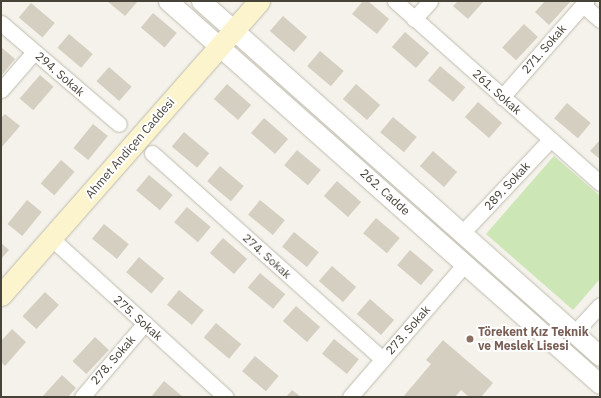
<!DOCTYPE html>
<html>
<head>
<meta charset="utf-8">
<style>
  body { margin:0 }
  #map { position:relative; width:601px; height:398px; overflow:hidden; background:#f4f2eb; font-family:"IBM Plex Sans",sans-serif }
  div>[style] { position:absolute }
  .green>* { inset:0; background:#cce6b6 }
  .building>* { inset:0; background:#d5cfc1; transform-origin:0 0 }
  .roads { filter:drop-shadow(0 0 1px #bfbbad) drop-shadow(0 0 1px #bfbbad) }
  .minor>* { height:15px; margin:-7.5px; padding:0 7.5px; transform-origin:7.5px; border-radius:7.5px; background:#fff }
  .tertiary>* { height:19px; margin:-9.5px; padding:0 9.5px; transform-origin:9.5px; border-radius:9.5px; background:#fff }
  .secondary>* { height:21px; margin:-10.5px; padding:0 10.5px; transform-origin:10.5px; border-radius:10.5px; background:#fbf4cd }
  .dots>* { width:11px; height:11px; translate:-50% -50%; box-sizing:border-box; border:2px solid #fff; border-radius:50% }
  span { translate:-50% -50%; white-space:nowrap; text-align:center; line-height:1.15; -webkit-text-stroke:4px #fff; paint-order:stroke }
  .street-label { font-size:12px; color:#484339 }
  .education-label { font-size:12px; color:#785e54; font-weight:700 }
  .left { translate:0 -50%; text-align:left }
  .frame { position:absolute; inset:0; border:2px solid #484339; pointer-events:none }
</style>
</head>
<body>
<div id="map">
  <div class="green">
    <i style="clip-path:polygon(554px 156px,600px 196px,600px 279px,573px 310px,486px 234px)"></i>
  </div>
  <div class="building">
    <i style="clip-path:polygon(107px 1px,138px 1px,125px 16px)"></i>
    <i style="clip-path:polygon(363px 1px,368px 1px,389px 19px,377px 34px,352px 14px)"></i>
    <i style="clip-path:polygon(458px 1px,484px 1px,468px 19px,453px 6px)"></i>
    <i style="clip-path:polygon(545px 1px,571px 1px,549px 25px,535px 12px)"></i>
    <i style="left:31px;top:3px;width:31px;height:19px;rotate:40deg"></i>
    <i style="left:153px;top:13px;width:31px;height:19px;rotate:40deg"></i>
    <i style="left:283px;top:16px;width:32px;height:20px;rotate:41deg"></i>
    <i style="left:524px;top:24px;width:19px;height:32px;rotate:43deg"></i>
    <i style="left:405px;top:32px;width:32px;height:20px;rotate:41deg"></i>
    <i style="left:69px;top:34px;width:31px;height:18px;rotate:40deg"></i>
    <i style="clip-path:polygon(1px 47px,15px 59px,1px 76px)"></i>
    <i style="left:320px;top:51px;width:31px;height:20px;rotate:40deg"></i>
    <i style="left:440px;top:66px;width:33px;height:19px;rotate:40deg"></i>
    <i style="left:109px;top:67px;width:30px;height:19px;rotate:41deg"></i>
    <i style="left:40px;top:75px;width:18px;height:31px;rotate:41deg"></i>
    <i style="left:227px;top:84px;width:32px;height:20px;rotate:41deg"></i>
    <i style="left:356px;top:84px;width:32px;height:20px;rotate:41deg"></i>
    <i style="left:478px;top:102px;width:32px;height:20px;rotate:41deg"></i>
    <i style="left:567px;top:103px;width:31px;height:20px;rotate:40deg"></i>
    <i style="clip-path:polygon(5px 114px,20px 126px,1px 148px,1px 118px)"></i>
    <i style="left:393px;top:117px;width:31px;height:20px;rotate:40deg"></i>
    <i style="left:264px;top:118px;width:32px;height:20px;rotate:41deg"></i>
    <i style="left:93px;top:124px;width:19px;height:31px;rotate:39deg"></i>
    <i style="left:184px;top:132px;width:33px;height:19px;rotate:40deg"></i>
    <i style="clip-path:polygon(600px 140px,600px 159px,590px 151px)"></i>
    <i style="left:297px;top:150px;width:31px;height:20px;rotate:40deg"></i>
    <i style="left:433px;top:151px;width:32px;height:20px;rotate:41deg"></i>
    <i style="left:61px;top:160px;width:18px;height:31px;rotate:41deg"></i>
    <i style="left:220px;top:166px;width:31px;height:20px;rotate:40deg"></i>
    <i style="left:149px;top:175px;width:31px;height:20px;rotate:40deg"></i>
    <i style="left:337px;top:181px;width:32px;height:20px;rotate:41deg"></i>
    <i style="left:27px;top:200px;width:19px;height:31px;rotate:39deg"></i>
    <i style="left:260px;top:200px;width:32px;height:19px;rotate:39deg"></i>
    <i style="left:187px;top:207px;width:31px;height:20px;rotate:40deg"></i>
    <i style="left:376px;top:218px;width:31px;height:20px;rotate:40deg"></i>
    <i style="left:104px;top:224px;width:32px;height:19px;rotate:39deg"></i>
    <i style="left:294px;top:232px;width:32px;height:19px;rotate:39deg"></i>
    <i style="left:223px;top:238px;width:32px;height:20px;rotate:41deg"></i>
    <i style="clip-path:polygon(1px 243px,9px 250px,1px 259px)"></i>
    <i style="left:410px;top:250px;width:31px;height:20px;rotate:40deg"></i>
    <i style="left:139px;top:257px;width:33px;height:20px;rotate:40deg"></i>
    <i style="left:332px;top:266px;width:32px;height:20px;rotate:41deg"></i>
    <i style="left:260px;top:273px;width:33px;height:19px;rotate:40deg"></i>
    <i style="left:179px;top:290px;width:32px;height:19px;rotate:39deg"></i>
    <i style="left:45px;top:292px;width:19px;height:33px;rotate:43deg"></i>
    <i style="left:370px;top:299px;width:32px;height:20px;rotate:41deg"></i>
    <i style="left:296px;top:306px;width:32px;height:20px;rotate:41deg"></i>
    <i style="left:216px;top:323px;width:33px;height:19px;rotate:40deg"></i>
    <i style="clip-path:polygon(12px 329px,26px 342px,5px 366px,1px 362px,1px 341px)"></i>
    <i style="left:95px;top:337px;width:19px;height:33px;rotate:43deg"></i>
    <i style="left:334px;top:339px;width:32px;height:19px;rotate:39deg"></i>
    <i style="clip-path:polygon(443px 340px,493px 383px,481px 397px,469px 397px,461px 390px,455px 397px,403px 397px,431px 364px,426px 360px)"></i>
    <i style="left:255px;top:356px;width:31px;height:20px;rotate:40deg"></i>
    <i style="clip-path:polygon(62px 375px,76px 388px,68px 397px,42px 397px)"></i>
    <i style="clip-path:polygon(164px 381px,183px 397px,151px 397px)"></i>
    <i style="clip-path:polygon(292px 390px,301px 397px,286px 397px)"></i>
  </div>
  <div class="roads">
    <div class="minor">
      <i style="left:395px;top:1px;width:274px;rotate:41.6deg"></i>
      <i style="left:583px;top:5px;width:23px;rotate:41deg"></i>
      <i style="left:414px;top:19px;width:24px;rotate:-48deg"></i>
      <i style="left:1px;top:23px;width:155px;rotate:40.6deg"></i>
      <i style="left:1px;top:90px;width:50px;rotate:-49deg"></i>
      <i style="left:502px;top:97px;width:128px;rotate:-48.8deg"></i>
      <i style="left:152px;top:153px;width:309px;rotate:41.8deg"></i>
      <i style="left:462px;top:233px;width:129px;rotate:-46.6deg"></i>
      <i style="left:51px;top:238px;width:236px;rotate:42.3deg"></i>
      <i style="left:574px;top:333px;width:38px;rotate:-47deg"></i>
      <i style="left:82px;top:397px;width:97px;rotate:-49.6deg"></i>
      <i style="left:350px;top:397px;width:176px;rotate:-49.2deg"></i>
    </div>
    <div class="tertiary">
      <i style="left:168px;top:1px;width:577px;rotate:41.56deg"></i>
      <i style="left:201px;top:1px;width:534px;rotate:41.66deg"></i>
    </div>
    <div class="secondary">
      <i style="left:1px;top:295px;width:391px;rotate:-48.7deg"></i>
    </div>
  </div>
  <div class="dots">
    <i style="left:470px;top:339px;background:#8d6e63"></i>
  </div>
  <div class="street-label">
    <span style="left:544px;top:49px;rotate:-49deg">271. Sokak</span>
    <span style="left:60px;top:74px;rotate:41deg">294. Sokak</span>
    <span style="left:497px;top:92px;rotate:42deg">261. Sokak</span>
    <span style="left:130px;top:148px;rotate:-49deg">Ahmet Andiçen Caddesi</span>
    <span style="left:507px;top:186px;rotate:-47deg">289. Sokak</span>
    <span style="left:385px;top:192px;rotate:42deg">262. Cadde</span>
    <span style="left:267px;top:256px;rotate:42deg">274. Sokak</span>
    <span style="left:138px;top:318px;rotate:42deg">275. Sokak</span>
    <span style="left:408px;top:330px;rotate:-49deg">273. Sokak</span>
    <span style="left:113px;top:360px;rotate:-49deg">278. Sokak</span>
  </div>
  <div class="education-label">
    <span class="left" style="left:478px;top:339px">Törekent Kız Teknik<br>ve Meslek Lisesi</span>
  </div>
  <div class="frame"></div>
</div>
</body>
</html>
